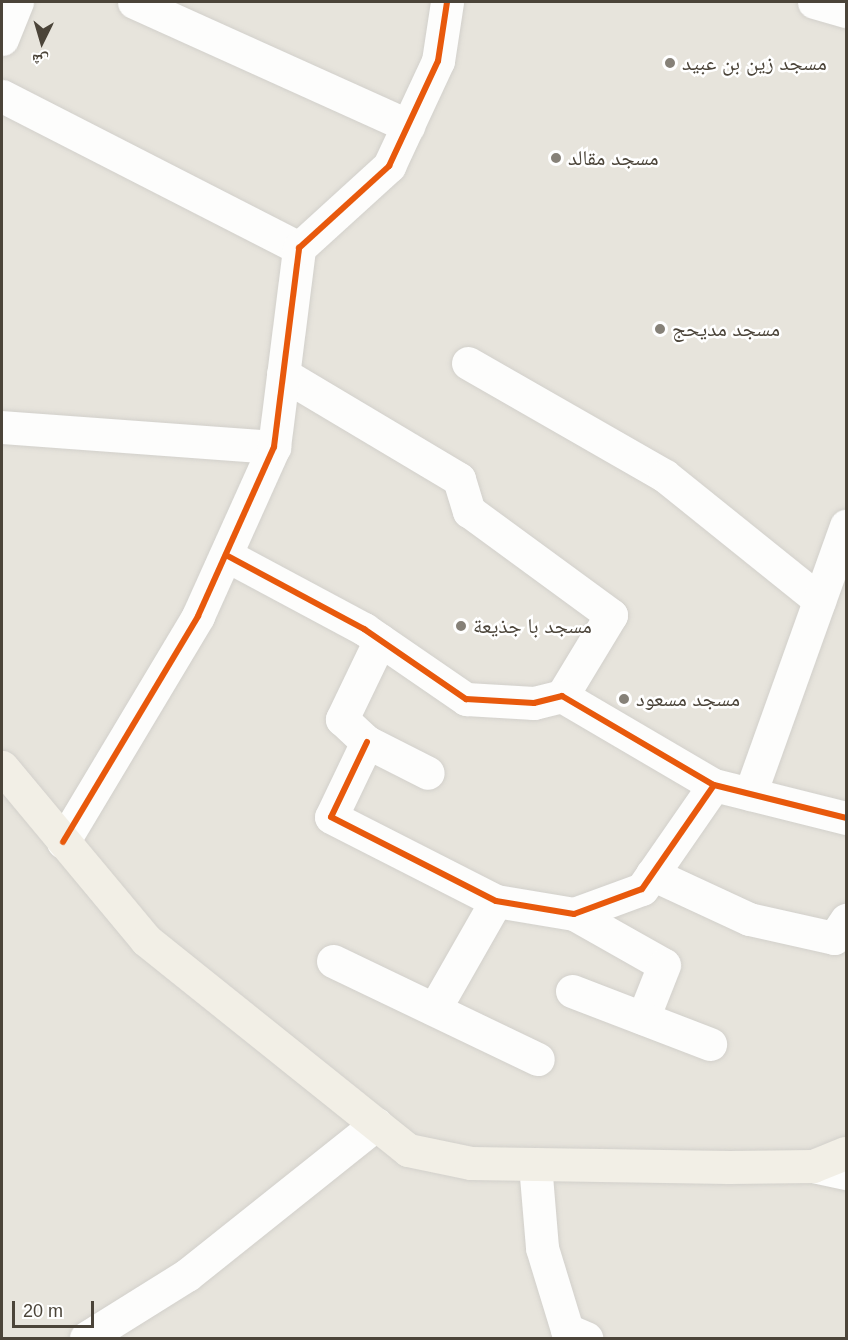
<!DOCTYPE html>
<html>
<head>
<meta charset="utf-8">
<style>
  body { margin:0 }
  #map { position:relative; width:848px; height:1340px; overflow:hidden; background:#f4f2ee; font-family:Arial,"Noto Naskh Arabic",sans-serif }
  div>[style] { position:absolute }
  .residential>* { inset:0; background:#e7e4dc; transform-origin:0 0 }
  .roads { filter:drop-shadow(0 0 2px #d2d0cb) drop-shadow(0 0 2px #d2d0cb) }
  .minor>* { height:33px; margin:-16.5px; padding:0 16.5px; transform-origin:16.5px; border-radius:16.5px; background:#fdfdfc }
  .major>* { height:33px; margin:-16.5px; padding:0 16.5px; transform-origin:16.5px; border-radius:16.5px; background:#f2efe6 }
  .cycleway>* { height:6px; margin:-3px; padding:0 3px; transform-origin:3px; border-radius:3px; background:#e8590c }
  .dots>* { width:16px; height:16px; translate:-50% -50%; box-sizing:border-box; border:3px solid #fff; border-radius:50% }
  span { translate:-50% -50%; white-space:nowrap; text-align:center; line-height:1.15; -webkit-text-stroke:5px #fff; paint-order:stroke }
  .poi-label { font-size:21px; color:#4b4439 }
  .left { translate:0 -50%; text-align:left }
  .frame { position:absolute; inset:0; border:3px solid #4b4439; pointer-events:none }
  .north { position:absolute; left:12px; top:12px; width:60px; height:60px; -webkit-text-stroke:4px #fff; paint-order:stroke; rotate:185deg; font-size:16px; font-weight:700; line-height:24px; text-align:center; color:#4b4439 }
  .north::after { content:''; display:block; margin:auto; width:21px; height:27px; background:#4b4439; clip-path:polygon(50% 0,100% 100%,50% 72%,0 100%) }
  .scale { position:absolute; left:12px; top:1301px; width:82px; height:27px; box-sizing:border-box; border:3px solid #4b4439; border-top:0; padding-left:8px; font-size:18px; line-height:21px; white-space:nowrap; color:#4b4439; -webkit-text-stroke:4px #fff; paint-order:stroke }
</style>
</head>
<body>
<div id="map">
  <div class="residential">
    <i style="left:2px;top:2px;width:844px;height:1336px"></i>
  </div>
  <div class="roads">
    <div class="minor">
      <i style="left:134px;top:2px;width:301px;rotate:24.3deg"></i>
      <i style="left:814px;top:2px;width:33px;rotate:16deg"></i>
      <i style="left:2px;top:39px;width:40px;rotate:-68deg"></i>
      <i style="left:2px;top:96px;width:334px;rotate:27.1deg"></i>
      <i style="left:468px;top:363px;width:227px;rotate:29.8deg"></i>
      <i style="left:665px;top:476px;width:198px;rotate:38.8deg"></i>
      <i style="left:283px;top:374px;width:205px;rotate:30.8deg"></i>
      <i style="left:459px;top:479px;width:34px;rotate:73deg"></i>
      <i style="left:469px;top:511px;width:176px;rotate:36.2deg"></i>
      <i style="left:611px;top:615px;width:95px;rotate:121.2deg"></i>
      <i style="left:2px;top:427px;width:273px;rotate:4.2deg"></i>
      <i style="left:226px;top:555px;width:157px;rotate:28.2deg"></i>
      <i style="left:364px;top:629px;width:124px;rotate:34.5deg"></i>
      <i style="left:466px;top:699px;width:68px;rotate:3.4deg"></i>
      <i style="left:534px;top:703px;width:29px;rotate:-14deg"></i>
      <i style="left:562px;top:696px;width:176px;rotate:30.4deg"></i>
      <i style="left:714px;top:785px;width:136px;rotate:14deg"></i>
      <i style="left:380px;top:640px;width:88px;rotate:115.7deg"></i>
      <i style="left:342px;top:719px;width:34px;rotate:43deg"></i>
      <i style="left:367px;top:742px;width:68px;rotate:26.9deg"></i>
      <i style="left:367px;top:742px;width:83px;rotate:115.6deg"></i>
      <i style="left:331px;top:817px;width:185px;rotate:27deg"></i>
      <i style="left:496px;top:901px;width:79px;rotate:9.5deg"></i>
      <i style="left:574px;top:914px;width:72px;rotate:-20.2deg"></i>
      <i style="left:642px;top:889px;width:126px;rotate:-55.3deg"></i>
      <i style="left:750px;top:794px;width:285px;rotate:-70.3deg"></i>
      <i style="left:63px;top:842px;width:263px;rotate:-59.1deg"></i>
      <i style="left:198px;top:616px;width:185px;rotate:-65.8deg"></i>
      <i style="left:274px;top:447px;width:201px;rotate:-82.8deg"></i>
      <i style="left:299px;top:248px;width:122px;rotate:-42.3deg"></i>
      <i style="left:389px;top:166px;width:116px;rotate:-65deg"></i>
      <i style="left:438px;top:61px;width:60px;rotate:-81.3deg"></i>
      <i style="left:652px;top:874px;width:107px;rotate:24.9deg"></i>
      <i style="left:749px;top:919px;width:87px;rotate:12.6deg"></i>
      <i style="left:834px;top:938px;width:22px;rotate:-56deg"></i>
      <i style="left:574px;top:914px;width:103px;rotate:29.5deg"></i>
      <i style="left:664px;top:965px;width:57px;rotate:111.6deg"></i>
      <i style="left:333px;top:961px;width:227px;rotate:25.6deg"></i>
      <i style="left:572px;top:991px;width:148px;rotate:21deg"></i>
      <i style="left:435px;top:1008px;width:123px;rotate:-60.3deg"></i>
      <i style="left:535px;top:1164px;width:84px;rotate:85.2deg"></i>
      <i style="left:542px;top:1248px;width:86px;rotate:73deg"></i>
      <i style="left:567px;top:1330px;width:21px;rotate:23deg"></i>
      <i style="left:813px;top:1166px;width:34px;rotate:12deg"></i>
      <i style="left:86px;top:1338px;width:119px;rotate:-32deg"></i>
      <i style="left:187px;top:1275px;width:242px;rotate:-38.6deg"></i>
    </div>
    <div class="major">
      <i style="left:2px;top:767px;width:225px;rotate:50.2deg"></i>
      <i style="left:146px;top:940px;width:336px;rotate:38.7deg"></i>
      <i style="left:408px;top:1150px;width:64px;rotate:11.7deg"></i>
      <i style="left:471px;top:1163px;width:258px;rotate:0.9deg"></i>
      <i style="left:729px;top:1167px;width:84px;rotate:-0.7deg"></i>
      <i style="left:813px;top:1166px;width:35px;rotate:-22deg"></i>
    </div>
  </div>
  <div class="cycleway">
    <i style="left:226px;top:555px;width:157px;rotate:28.2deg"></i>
    <i style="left:364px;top:629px;width:124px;rotate:34.5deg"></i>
    <i style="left:466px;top:699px;width:68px;rotate:3.4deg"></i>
    <i style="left:534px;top:703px;width:29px;rotate:-14deg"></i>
    <i style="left:562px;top:696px;width:176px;rotate:30.4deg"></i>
    <i style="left:714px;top:785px;width:136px;rotate:14deg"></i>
    <i style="left:367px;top:742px;width:83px;rotate:115.6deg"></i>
    <i style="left:331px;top:817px;width:185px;rotate:27deg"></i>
    <i style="left:496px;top:901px;width:79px;rotate:9.5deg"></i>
    <i style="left:574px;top:914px;width:72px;rotate:-20.2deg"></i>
    <i style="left:642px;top:889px;width:126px;rotate:-55.3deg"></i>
    <i style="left:63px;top:842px;width:263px;rotate:-59.1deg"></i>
    <i style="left:198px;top:616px;width:185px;rotate:-65.8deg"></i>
    <i style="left:274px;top:447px;width:201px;rotate:-82.8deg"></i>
    <i style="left:299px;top:248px;width:122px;rotate:-42.3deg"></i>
    <i style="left:389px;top:166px;width:116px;rotate:-65deg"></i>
    <i style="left:438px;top:61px;width:60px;rotate:-81.3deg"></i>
  </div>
  <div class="dots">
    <i style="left:670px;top:63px;background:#868178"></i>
    <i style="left:556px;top:158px;background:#868178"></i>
    <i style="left:660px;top:329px;background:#868178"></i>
    <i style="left:461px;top:626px;background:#868178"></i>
    <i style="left:624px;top:699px;background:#868178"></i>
  </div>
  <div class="poi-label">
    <span class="left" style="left:682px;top:63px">مسجد زين بن عبيد</span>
    <span class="left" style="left:568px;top:158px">مسجد مقالد</span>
    <span class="left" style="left:672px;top:329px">مسجد مديحج</span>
    <span class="left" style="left:473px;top:626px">مسجد با جذيعة</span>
    <span class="left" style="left:636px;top:699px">مسجد مسعود</span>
  </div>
  <div class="frame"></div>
  <div class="north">ش</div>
  <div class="scale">20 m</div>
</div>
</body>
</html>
